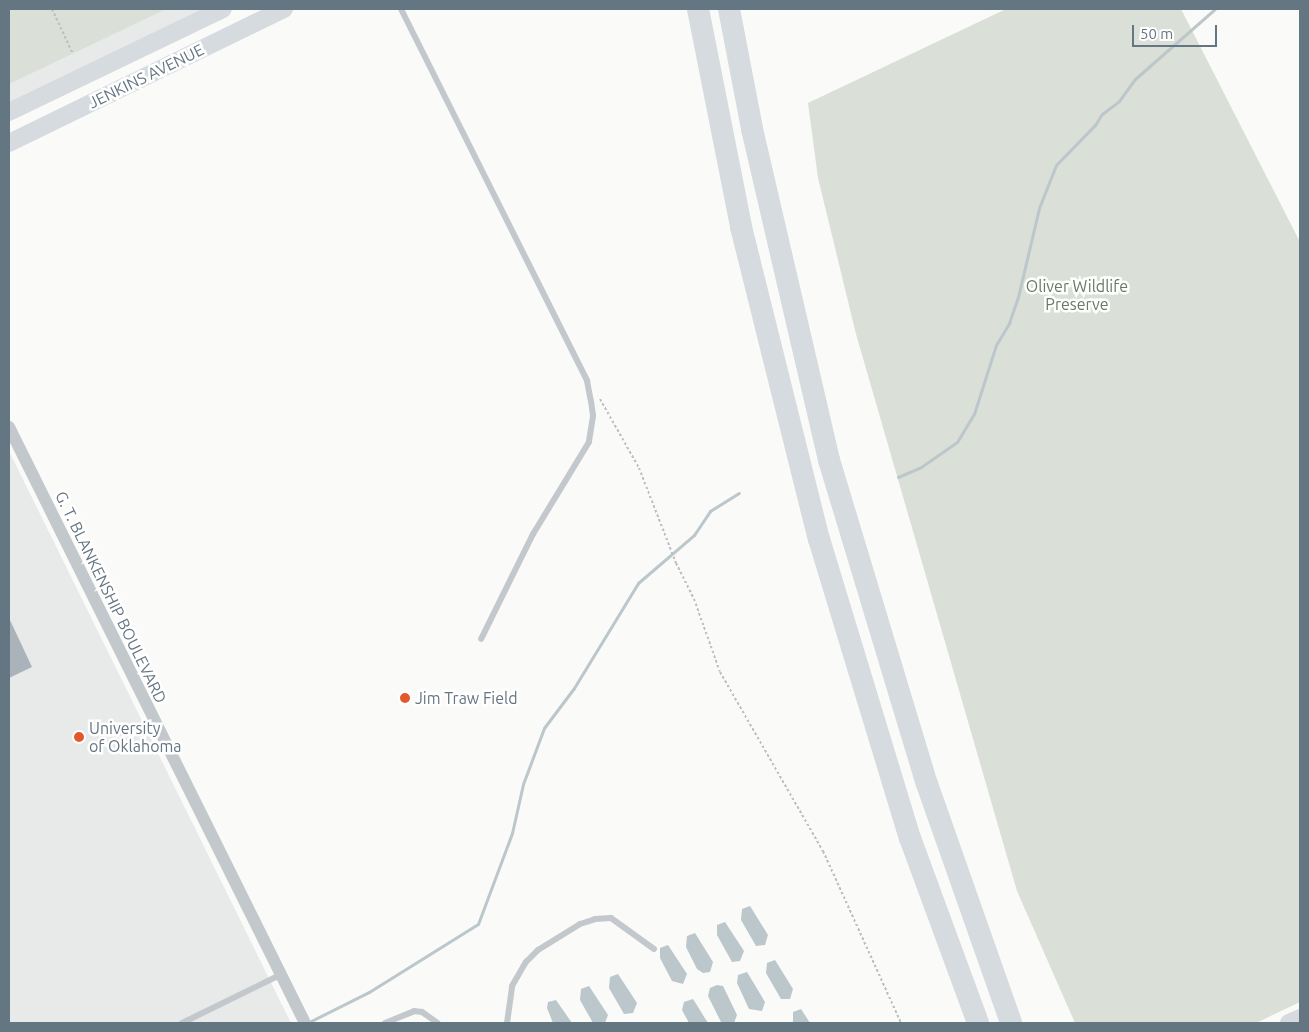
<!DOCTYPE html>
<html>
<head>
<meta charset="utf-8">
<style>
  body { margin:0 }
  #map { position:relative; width:1309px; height:1032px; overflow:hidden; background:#fafaf8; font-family:Ubuntu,sans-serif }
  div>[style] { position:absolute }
  .built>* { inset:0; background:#e8e9e9 }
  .green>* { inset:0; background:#dadfd7 }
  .water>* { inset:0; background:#bbc7cb }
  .stream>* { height:3px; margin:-1.5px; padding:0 1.5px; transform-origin:1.5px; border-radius:1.5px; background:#bbc7cb }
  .building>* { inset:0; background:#aab3b9 }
  .path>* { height:2px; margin-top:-1px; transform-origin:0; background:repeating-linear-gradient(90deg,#bbbfc2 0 2.5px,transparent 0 5px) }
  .lane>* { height:6px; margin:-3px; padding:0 3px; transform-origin:3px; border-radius:3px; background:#c3c8cc }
  .street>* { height:12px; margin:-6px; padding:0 6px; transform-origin:6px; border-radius:6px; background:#c3c8cc }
  .secondary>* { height:18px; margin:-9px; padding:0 9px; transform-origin:9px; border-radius:9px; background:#d6dbdf }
  .highway>* { height:22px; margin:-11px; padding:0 11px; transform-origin:11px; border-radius:11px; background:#d6dbdf }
  .dots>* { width:14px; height:14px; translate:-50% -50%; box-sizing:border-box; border:2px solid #fff; border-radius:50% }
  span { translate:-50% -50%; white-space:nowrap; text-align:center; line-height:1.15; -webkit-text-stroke:5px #fff; paint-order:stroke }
  .street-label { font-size:16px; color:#657683 }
  .park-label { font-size:16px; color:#687a64 }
  .poi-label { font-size:16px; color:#657683 }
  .left { translate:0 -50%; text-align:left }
  .frame { position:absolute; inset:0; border:10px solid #657683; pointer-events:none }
  .scale { position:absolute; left:1132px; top:25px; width:85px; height:22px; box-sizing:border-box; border:2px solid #657683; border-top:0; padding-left:6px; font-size:15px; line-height:18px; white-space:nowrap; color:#657683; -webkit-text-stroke:4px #fff; paint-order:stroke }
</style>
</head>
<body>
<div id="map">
  <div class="built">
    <i style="clip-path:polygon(9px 9px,203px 9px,9px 104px)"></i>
    <i style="clip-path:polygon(9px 451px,291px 1023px,9px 1023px)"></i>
  </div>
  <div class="green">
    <i style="clip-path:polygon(9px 9px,166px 9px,9px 84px)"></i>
    <i style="clip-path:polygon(1006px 9px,1181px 9px,1300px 242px,1300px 1002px,1256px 1023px,1075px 1023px,1017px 891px,856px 334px,818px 178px,808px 103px)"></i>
  </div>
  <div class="water">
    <i style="clip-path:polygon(750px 906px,768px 935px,765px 945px,756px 946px,741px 920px,742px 909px)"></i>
    <i style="clip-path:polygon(725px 922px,744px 951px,740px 961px,732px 962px,717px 935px,717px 925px)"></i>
    <i style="clip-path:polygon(695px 933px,713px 962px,710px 972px,703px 973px,697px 969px,686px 947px,687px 936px)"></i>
    <i style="clip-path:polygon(668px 945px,687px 974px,683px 984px,672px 981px,660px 958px,660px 948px)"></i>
    <i style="clip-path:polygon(775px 960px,793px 989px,790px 999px,781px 999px,766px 973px,767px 963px)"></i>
    <i style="clip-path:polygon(747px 972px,765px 1002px,762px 1011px,749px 1009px,737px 983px,738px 975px)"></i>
    <i style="clip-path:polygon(618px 974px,637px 1003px,633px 1013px,624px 1014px,609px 988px,610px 977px)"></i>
    <i style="clip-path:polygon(717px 985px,723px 986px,737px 1015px,734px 1023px,721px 1022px,708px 996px,710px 988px)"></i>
    <i style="clip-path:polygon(589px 986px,608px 1015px,605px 1023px,593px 1023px,580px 1000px,581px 989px)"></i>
    <i style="clip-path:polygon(693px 999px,708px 1023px,689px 1023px,682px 1010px,684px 1002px)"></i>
    <i style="clip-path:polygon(556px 1000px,572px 1023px,553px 1023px,547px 1008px,548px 1002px)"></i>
    <i style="clip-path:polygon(801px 1009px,810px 1023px,793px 1023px,793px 1012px)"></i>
  </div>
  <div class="stream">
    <i style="left:898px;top:477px;width:25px;rotate:-23deg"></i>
    <i style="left:921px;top:467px;width:44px;rotate:-34.8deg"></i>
    <i style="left:957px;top:442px;width:33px;rotate:-59deg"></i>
    <i style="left:974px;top:414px;width:72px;rotate:-72.3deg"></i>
    <i style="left:996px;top:345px;width:26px;rotate:-59deg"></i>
    <i style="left:1009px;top:323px;width:28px;rotate:-71deg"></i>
    <i style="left:1018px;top:297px;width:91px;rotate:-76.7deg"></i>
    <i style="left:1039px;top:208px;width:46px;rotate:-68.4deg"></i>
    <i style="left:1056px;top:165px;width:56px;rotate:-45.7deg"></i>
    <i style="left:1095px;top:125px;width:13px;rotate:-58deg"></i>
    <i style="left:1102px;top:114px;width:21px;rotate:-37deg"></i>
    <i style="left:1119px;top:101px;width:27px;rotate:-54deg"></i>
    <i style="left:1135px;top:79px;width:106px;rotate:-41.2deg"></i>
    <i style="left:307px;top:1023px;width:69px;rotate:-26.6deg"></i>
    <i style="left:369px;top:992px;width:128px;rotate:-32deg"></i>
    <i style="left:478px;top:924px;width:97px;rotate:-69.5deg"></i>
    <i style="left:512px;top:833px;width:50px;rotate:-77.3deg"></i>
    <i style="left:523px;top:784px;width:60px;rotate:-69.4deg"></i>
    <i style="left:544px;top:728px;width:50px;rotate:-53.1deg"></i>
    <i style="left:574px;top:688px;width:123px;rotate:-58.6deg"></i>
    <i style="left:638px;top:583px;width:74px;rotate:-40.6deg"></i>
    <i style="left:694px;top:535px;width:29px;rotate:-56deg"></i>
    <i style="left:710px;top:511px;width:34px;rotate:-32deg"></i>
  </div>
  <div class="building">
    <i style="clip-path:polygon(9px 618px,32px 667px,9px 678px)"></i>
  </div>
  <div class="path">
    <i style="left:52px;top:9px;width:50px;rotate:65deg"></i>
    <i style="left:600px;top:399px;width:79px;rotate:60.5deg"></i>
    <i style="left:639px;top:468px;width:102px;rotate:68.7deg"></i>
    <i style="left:676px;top:563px;width:40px;rotate:63.4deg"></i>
    <i style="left:694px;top:599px;width:77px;rotate:70.4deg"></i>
    <i style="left:720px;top:672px;width:207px;rotate:60.1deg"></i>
    <i style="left:823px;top:851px;width:189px;rotate:65.6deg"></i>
  </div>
  <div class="lane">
    <i style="left:401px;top:9px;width:416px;rotate:63.4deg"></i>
    <i style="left:587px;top:381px;width:20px;rotate:79deg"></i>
    <i style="left:591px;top:401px;width:15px;rotate:82deg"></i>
    <i style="left:593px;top:416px;width:26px;rotate:99deg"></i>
    <i style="left:589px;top:442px;width:108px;rotate:121.3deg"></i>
    <i style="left:533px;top:534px;width:117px;rotate:116.3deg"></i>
    <i style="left:182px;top:1023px;width:109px;rotate:-26.1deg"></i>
    <i style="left:385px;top:1023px;width:31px;rotate:-22deg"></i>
    <i style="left:414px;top:1011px;width:8px;rotate:7deg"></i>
    <i style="left:422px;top:1012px;width:19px;rotate:35deg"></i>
    <i style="left:507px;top:1023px;width:37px;rotate:-82deg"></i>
    <i style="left:512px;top:986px;width:28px;rotate:-60deg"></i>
    <i style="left:526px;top:962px;width:17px;rotate:-45deg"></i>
    <i style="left:538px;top:950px;width:49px;rotate:-31.8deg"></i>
    <i style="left:580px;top:924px;width:16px;rotate:-18deg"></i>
    <i style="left:595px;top:919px;width:16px;rotate:-4deg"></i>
    <i style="left:611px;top:918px;width:53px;rotate:35.8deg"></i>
  </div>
  <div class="street">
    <i style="left:9px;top:427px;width:665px;rotate:63.59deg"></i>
  </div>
  <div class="secondary">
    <i style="left:9px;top:112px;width:237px;rotate:-25.7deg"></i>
    <i style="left:9px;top:143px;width:306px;rotate:-26deg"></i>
    <i style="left:1289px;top:1023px;width:12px;rotate:-24deg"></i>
  </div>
  <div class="highway">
    <i style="left:698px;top:9px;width:222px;rotate:78.8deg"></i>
    <i style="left:741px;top:227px;width:322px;rotate:76deg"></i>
    <i style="left:819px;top:539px;width:313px;rotate:73.1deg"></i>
    <i style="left:910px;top:838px;width:197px;rotate:69.8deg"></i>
    <i style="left:729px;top:9px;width:122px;rotate:79.1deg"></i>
    <i style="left:752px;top:129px;width:340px;rotate:76.9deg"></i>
    <i style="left:829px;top:460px;width:338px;rotate:73.2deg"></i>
    <i style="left:927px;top:784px;width:253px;rotate:70.6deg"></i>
  </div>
  <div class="dots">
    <i style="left:405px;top:698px;background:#e4572e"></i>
    <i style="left:79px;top:737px;background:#e4572e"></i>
  </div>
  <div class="street-label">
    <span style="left:146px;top:76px;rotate:-26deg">JENKINS AVENUE</span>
    <span style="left:111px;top:597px;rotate:64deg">G. T. BLANKENSHIP BOULEVARD</span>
  </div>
  <div class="park-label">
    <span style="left:1077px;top:295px">Oliver Wildlife<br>Preserve</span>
  </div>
  <div class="poi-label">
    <span class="left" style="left:415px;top:698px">Jim Traw Field</span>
    <span class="left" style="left:89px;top:737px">University<br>of Oklahoma</span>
  </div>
  <div class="frame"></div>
  <div class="scale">50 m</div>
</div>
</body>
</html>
